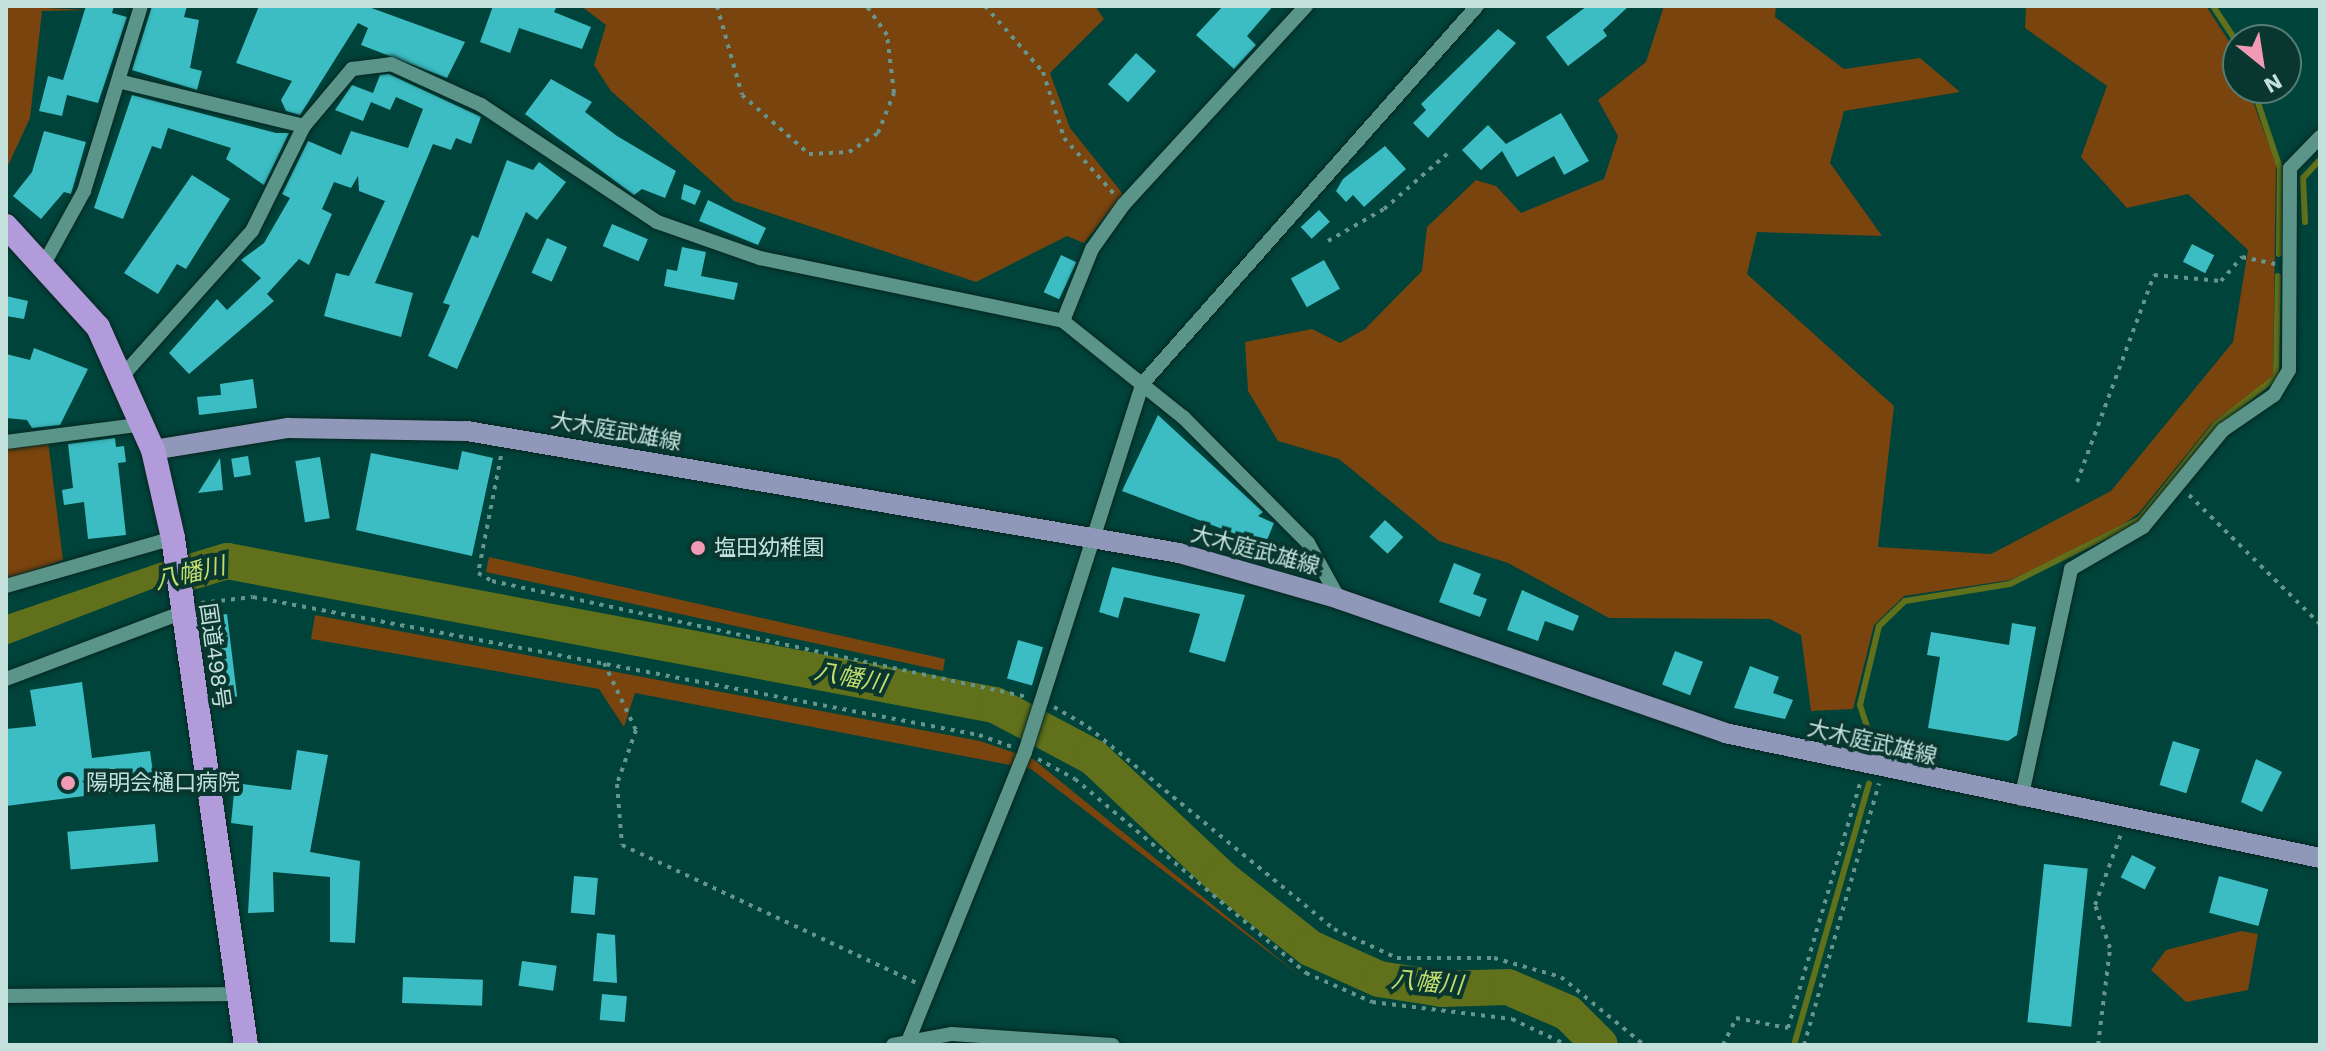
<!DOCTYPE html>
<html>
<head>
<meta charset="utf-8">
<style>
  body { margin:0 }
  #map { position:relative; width:2326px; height:1051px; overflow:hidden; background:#00433a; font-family:"Work Sans","Noto Sans JP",sans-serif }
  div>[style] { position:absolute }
  .green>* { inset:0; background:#79440d }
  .water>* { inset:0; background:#60701b }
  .stream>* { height:6px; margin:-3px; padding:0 3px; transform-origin:3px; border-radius:3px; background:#60701b }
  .river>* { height:36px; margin:-18px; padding:0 18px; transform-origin:18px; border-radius:18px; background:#60701b }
  .building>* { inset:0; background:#3cbdc3; transform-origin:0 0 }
  .path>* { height:4px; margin-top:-2px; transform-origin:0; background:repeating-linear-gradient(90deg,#66958e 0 4px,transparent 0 10px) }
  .roads { filter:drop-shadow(0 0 2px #072621) drop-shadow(0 0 2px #072621) }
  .minor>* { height:14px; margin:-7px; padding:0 7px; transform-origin:7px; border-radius:7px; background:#5b9488 }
  .major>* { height:20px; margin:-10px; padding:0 10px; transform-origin:10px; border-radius:10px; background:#8f98b9 }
  .highway>* { height:24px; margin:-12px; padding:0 12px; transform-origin:12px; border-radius:12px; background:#b19bda }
  .dots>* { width:22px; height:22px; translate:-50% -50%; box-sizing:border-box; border:4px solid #093730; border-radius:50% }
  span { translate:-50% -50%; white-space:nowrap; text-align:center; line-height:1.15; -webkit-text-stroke:8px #093730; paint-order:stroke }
  .street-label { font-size:22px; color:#c4e0da }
  .poi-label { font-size:22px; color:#c4e0da }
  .left { translate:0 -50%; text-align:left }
  .water-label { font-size:24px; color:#c3dc6e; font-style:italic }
  .frame { position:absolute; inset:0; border:8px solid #c4e0da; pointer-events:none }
  .north { position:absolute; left:2222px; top:24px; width:80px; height:80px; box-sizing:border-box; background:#093730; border:2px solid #547b74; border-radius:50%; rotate:150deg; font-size:22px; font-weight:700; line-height:32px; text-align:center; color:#c4e0da }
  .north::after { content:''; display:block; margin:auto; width:28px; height:36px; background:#f09ab5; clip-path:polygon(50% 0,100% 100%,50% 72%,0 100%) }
</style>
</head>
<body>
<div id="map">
  <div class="green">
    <i style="clip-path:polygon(6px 6px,86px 10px,42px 11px,30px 118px,6px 170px)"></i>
    <i style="clip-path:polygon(581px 6px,1095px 6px,1104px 19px,1050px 73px,1070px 128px,1123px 194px,1084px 243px,1067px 236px,976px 282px,734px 201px,611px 91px,594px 65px,606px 25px)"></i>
    <i style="clip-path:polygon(1664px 6px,1776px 6px,1775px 17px,1844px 69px,1920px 58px,1960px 92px,1844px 111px,1830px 163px,1882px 236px,1757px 232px,1747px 274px,1894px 406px,1878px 547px,1991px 554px,2111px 491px,2233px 342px,2248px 250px,2188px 194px,2127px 208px,2081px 157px,2107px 86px,2025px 28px,2026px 6px,2206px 6px,2232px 46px,2238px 88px,2248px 88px,2276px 164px,2273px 378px,2213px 422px,2139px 513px,2100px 541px,2010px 580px,1904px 596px,1874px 625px,1853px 709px,1811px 711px,1801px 635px,1770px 619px,1609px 618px,1508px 563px,1439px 541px,1339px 459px,1278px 441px,1248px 391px,1245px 342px,1312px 329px,1340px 343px,1365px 329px,1422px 271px,1427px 227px,1476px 180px,1496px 186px,1521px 213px,1604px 179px,1618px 136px,1598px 100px,1646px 62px)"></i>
    <i style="clip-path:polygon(48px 441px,63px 560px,6px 581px,6px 449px)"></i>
    <i style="clip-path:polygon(489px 557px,945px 659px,943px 671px,486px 572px)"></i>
    <i style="clip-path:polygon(315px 615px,980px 741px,1033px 759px,1304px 979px,1031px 769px,635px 693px,624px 727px,599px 689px,311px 639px)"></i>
    <i style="clip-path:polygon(2241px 931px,2258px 934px,2248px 990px,2186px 1002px,2151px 970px,2166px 950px)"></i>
  </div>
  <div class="water">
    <i style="clip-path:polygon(231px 557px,229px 576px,157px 587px,6px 645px,6px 615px,165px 561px)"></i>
  </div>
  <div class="stream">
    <i style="left:2213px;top:6px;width:45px;rotate:56.7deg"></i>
    <i style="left:2253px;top:88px;width:84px;rotate:71.4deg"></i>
    <i style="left:2280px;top:168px;width:86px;rotate:90.7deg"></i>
    <i style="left:2305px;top:222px;width:44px;rotate:-92.6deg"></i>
    <i style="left:2303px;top:178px;width:25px;rotate:-47deg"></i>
    <i style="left:1872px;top:742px;width:39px;rotate:-108deg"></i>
    <i style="left:1860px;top:705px;width:81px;rotate:-76.5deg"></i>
    <i style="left:1879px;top:626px;width:36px;rotate:-44deg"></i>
    <i style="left:1905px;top:601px;width:106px;rotate:-9.2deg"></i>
    <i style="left:2010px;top:584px;width:145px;rotate:-26.6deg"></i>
    <i style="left:2140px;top:519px;width:122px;rotate:-51.3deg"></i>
    <i style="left:2216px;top:424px;width:76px;rotate:-38.1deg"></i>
    <i style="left:2276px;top:377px;width:101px;rotate:-88.9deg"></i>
    <i style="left:1794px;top:1045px;width:272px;rotate:-74deg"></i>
  </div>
  <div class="river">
    <i style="left:184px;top:574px;width:45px;rotate:-16.8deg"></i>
    <i style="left:227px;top:561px;width:781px;rotate:10.62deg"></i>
    <i style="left:995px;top:705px;width:111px;rotate:28deg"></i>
    <i style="left:1093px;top:757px;width:178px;rotate:43.2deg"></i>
    <i style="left:1223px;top:879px;width:111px;rotate:38.4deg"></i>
    <i style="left:1310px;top:948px;width:76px;rotate:24.2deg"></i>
    <i style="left:1379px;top:979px;width:64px;rotate:9deg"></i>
    <i style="left:1442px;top:989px;width:66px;rotate:-1.7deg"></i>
    <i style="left:1508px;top:987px;width:65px;rotate:23.4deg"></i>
    <i style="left:1568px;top:1013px;width:45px;rotate:45deg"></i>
  </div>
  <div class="building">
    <i style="clip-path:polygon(86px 6px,114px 6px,112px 13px,127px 17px,98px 103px,67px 95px,62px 116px,39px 111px,48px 76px,63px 80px)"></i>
    <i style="clip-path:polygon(152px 6px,187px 6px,184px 17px,199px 20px,190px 68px,202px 71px,197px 90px,132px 70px)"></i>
    <i style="clip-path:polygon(259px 6px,366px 6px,465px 42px,447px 78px,361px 45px,368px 28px,358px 23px,300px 115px,286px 111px,281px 100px,292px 81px,236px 63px)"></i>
    <i style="clip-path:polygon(493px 6px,557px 6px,554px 12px,591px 27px,582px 49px,519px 28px,510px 53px,480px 42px)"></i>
    <i style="clip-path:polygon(1223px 6px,1273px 6px,1247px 36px,1256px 45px,1234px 69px,1196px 35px)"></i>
    <i style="clip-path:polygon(1587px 6px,1629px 6px,1603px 30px,1607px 36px,1568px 66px,1546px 37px)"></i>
    <i style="clip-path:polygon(1498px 29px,1516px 43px,1428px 138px,1413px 123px,1426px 110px,1421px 104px)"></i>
    <i style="left:1136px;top:53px;width:27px;height:42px;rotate:42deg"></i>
    <i style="clip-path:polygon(389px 74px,481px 117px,471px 144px,456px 138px,451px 150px,433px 144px,375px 283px,413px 293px,401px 337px,324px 316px,336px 273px,349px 276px,385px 201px,359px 191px,358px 176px,351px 188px,334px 182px,322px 209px,332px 214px,309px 265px,299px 259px,267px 294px,274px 301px,189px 374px,169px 353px,217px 299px,227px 310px,261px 278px,241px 260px,264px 243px,290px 198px,282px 194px,308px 141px,341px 155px,351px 131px,408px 148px,423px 109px,396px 97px,390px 110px,371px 102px,363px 121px,335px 110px,352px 85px,373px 93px,380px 75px)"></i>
    <i style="clip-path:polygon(551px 79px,592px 102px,585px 112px,617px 136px,676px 171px,665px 198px,642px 189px,634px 195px,525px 114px)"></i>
    <i style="clip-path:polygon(132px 95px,276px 133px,289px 133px,264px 185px,226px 159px,231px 148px,168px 128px,161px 149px,152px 146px,123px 219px,94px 208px)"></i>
    <i style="clip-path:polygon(1561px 113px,1589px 161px,1564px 175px,1554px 156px,1517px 177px,1502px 151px,1481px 170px,1462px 150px,1488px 125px,1506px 144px)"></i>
    <i style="clip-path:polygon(44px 131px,86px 142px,71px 194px,64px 192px,41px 219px,13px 196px,32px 172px)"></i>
    <i style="clip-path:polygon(1385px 146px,1406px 169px,1364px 207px,1353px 195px,1346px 202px,1336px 191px,1343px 179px)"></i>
    <i style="clip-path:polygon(507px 160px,533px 170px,539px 162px,566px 182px,537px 220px,526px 212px,457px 369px,428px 356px,450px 305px,443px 303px,472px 235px,478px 238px)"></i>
    <i style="clip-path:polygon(192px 175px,230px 199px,186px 269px,177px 264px,158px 294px,124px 273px)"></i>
    <i style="clip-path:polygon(684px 184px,701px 191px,695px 205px,681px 199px)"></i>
    <i style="clip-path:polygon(708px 200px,766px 228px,758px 245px,699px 221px)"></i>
    <i style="left:1319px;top:210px;width:16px;height:25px;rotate:47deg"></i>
    <i style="left:612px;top:224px;width:39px;height:24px;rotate:23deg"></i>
    <i style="left:547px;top:238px;width:22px;height:38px;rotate:24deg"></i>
    <i style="left:2192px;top:244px;width:25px;height:20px;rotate:27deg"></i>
    <i style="clip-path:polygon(682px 247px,706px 252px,701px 276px,738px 283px,734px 300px,664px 286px,667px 269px,677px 271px)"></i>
    <i style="left:1061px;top:255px;width:17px;height:41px;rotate:25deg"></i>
    <i style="left:1324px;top:260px;width:33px;height:38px;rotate:61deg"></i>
    <i style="clip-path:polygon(6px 296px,28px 301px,24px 319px,6px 316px)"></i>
    <i style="clip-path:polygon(34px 348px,88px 369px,60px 425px,32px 428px,27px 420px,6px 418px,6px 354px,30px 360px)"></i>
    <i style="clip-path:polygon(253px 379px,257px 408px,199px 415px,197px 397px,221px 395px,220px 384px)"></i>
    <i style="clip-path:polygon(1158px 415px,1263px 512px,1258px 516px,1274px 523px,1265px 545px,1122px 491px)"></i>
    <i style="clip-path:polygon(115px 438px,116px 447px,124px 446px,126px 462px,118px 463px,126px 535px,88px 539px,84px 502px,64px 505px,62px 490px,73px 488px,68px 444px)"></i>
    <i style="clip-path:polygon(462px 451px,493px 458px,472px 556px,356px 530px,371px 453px,458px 470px)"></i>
    <i style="left:248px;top:456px;width:19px;height:17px;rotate:81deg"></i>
    <i style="left:320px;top:457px;width:62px;height:25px;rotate:81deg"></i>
    <i style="clip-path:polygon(220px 458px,223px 490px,198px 493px)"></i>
    <i style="left:1385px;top:520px;width:25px;height:23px;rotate:43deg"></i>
    <i style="clip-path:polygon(1454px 563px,1481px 574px,1473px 594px,1487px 599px,1480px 617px,1439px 602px)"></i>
    <i style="clip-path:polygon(1112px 567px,1245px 595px,1225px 662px,1189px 652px,1200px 614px,1124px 597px,1118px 618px,1099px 612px)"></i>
    <i style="clip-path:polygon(1522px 590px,1579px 616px,1573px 631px,1545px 621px,1538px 641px,1507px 630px)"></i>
    <i style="left:227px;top:614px;width:83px;height:21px;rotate:83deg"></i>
    <i style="clip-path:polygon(2012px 623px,2036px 627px,2017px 735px,2008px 741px,1928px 728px,1940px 657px,1927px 655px,1931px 632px,2009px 645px)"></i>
    <i style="left:1018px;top:640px;width:26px;height:40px;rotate:16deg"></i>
    <i style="left:1675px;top:651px;width:30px;height:36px;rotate:21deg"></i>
    <i style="clip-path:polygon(1750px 666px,1779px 677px,1773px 693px,1793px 700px,1785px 719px,1734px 708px)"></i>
    <i style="clip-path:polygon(82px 682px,92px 758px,150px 751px,155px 787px,6px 806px,6px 729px,36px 726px,30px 690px)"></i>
    <i style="left:2173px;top:741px;width:28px;height:46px;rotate:17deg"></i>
    <i style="clip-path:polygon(297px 750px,328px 755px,310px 852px,360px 861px,355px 943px,330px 942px,330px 877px,273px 872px,274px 912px,248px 913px,253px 826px,231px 823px,235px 783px,291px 790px)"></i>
    <i style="clip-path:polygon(2256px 759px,2282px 772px,2262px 812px,2241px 802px)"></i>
    <i style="left:155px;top:824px;width:38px;height:88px;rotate:85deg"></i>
    <i style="left:2132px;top:855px;width:27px;height:25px;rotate:27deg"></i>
    <i style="left:2044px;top:864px;width:44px;height:159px;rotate:6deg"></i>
    <i style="left:574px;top:876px;width:24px;height:37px;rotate:5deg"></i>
    <i style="left:2219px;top:876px;width:51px;height:38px;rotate:15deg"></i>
    <i style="clip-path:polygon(597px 933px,615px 935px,617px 983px,593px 981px)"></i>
    <i style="left:522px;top:961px;width:35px;height:25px;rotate:8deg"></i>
    <i style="left:403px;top:977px;width:80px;height:26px;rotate:2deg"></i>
    <i style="left:602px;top:994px;width:25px;height:26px;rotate:5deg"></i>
  </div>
  <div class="path">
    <i style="left:717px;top:6px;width:92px;rotate:74.3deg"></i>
    <i style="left:742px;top:95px;width:89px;rotate:41.4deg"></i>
    <i style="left:809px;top:154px;width:40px;rotate:-2.9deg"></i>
    <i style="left:849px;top:152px;width:35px;rotate:-33deg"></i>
    <i style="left:878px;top:133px;width:43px;rotate:-68.2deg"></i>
    <i style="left:894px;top:93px;width:58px;rotate:-96.9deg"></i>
    <i style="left:887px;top:35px;width:35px;rotate:-125deg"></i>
    <i style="left:985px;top:6px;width:88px;rotate:48.7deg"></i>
    <i style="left:1043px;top:72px;width:69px;rotate:72.3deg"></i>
    <i style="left:1064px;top:138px;width:75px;rotate:48.2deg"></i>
    <i style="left:1328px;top:241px;width:64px;rotate:-29.7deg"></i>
    <i style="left:1384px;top:209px;width:84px;rotate:-41.1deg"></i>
    <i style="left:501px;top:456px;width:119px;rotate:101.1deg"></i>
    <i style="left:478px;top:573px;width:16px;rotate:30deg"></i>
    <i style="left:492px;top:581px;width:547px;rotate:12.23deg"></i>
    <i style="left:2077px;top:482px;width:221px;rotate:-69.6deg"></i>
    <i style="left:2154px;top:275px;width:67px;rotate:5.1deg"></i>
    <i style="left:2221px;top:281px;width:32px;rotate:-49deg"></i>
    <i style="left:2242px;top:257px;width:34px;rotate:12deg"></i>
    <i style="left:2189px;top:495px;width:184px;rotate:44.6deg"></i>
    <i style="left:201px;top:603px;width:52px;rotate:-6.6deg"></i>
    <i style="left:253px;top:597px;width:739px;rotate:10.76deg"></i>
    <i style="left:979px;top:735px;width:35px;rotate:20deg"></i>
    <i style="left:604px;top:663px;width:74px;rotate:64.5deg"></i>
    <i style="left:636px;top:730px;width:57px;rotate:109.4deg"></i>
    <i style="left:617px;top:784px;width:61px;rotate:85.3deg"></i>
    <i style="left:622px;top:845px;width:325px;rotate:25.1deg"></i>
    <i style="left:1054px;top:707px;width:39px;rotate:30deg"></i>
    <i style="left:1088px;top:727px;width:318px;rotate:39.4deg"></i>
    <i style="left:1334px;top:929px;width:69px;rotate:24.7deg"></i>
    <i style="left:1397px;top:958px;width:97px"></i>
    <i style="left:1494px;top:958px;width:70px;rotate:15.8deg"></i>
    <i style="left:1561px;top:977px;width:107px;rotate:39.3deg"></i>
    <i style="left:1038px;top:759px;width:42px;rotate:28.4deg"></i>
    <i style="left:1075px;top:779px;width:302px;rotate:40deg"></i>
    <i style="left:1306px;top:973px;width:72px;rotate:23.7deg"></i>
    <i style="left:1372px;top:1002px;width:141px;rotate:6.9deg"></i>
    <i style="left:1512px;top:1019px;width:61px;rotate:25.3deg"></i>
    <i style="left:1723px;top:1045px;width:30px;rotate:-64deg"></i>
    <i style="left:1736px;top:1018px;width:53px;rotate:10.9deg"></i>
    <i style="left:1788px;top:1028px;width:259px;rotate:-73.6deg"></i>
    <i style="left:1804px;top:1045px;width:272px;rotate:-74deg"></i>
    <i style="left:2098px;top:1045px;width:98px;rotate:-82.9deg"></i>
    <i style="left:2110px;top:948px;width:46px;rotate:-109.2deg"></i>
    <i style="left:2095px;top:905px;width:76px;rotate:-69.9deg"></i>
  </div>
  <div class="roads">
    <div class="minor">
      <i style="left:122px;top:82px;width:187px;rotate:13.6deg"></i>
      <i style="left:45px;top:262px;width:81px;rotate:-61.2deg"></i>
      <i style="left:84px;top:191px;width:194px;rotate:-72.9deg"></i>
      <i style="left:1063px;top:321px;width:78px;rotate:-68.1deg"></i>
      <i style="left:1092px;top:249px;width:55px;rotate:-54.6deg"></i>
      <i style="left:1124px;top:204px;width:269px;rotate:-47.4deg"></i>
      <i style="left:124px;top:374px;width:192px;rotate:-48.2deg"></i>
      <i style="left:252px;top:231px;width:117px;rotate:-63.7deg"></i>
      <i style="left:304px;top:126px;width:75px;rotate:-49.9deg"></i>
      <i style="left:352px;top:69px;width:39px;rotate:-7deg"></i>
      <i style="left:391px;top:64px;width:99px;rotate:24.5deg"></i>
      <i style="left:481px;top:105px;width:211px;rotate:33.6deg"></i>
      <i style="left:657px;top:222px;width:109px;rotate:19.3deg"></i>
      <i style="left:760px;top:258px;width:309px;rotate:11.7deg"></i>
      <i style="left:1063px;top:321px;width:154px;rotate:38.7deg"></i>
      <i style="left:1183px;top:417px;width:177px;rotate:45.2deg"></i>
      <i style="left:1308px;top:543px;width:64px;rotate:61deg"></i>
      <i style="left:6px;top:442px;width:139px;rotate:-7.4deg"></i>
      <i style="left:6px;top:586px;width:174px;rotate:-16deg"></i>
      <i style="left:6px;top:679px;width:189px;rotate:-20.7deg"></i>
      <i style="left:2021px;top:799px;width:235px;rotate:-77.7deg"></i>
      <i style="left:2071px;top:569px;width:83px;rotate:-30.3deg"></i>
      <i style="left:2143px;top:527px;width:126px;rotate:-50.5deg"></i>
      <i style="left:2223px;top:430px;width:62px;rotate:-34.5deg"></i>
      <i style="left:2274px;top:395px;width:29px;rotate:-59deg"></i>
      <i style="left:2289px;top:370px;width:202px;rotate:-89.7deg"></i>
      <i style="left:2290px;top:168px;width:43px;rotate:-45.9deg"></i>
      <i style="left:6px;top:996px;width:232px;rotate:-0.5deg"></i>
      <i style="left:909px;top:1039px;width:310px;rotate:-68deg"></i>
      <i style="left:1025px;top:752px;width:387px;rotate:-72.3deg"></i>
      <i style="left:1143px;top:383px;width:504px;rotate:-48.46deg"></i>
      <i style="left:893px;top:1045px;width:60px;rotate:-10.6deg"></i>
      <i style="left:952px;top:1034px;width:161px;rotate:3.9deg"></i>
    </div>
    <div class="major">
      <i style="left:153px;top:450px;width:137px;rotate:-9.3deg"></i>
      <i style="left:288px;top:428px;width:179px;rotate:1deg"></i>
      <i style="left:467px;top:431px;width:722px;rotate:9.72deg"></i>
      <i style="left:1179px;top:553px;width:166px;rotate:16deg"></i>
      <i style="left:1339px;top:599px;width:409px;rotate:19.1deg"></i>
      <i style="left:1725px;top:733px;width:608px;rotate:11.86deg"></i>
    </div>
    <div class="highway">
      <i style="left:6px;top:226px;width:137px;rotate:47.7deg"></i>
      <i style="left:98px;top:327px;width:135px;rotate:65.9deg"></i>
      <i style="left:153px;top:450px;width:90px;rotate:77.2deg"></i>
      <i style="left:173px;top:538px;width:512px;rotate:81.81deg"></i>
    </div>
  </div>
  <div class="dots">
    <i style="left:698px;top:548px;background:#f09ab5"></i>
    <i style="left:68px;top:783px;background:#f09ab5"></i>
  </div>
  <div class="street-label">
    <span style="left:616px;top:431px;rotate:10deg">大木庭武雄線</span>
    <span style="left:1255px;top:550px;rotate:15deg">大木庭武雄線</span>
    <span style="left:215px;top:656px;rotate:82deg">国道498号</span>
    <span style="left:1872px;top:742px;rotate:13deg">大木庭武雄線</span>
  </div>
  <div class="poi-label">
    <span class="left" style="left:714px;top:548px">塩田幼稚園</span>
    <span class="left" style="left:86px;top:783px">陽明会樋口病院</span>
  </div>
  <div class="water-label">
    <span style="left:190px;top:574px;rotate:-13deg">八幡川</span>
    <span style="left:850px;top:678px;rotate:11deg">八幡川</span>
    <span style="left:1427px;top:983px;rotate:5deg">八幡川</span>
  </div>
  <div class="frame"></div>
  <div class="north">N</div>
</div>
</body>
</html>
